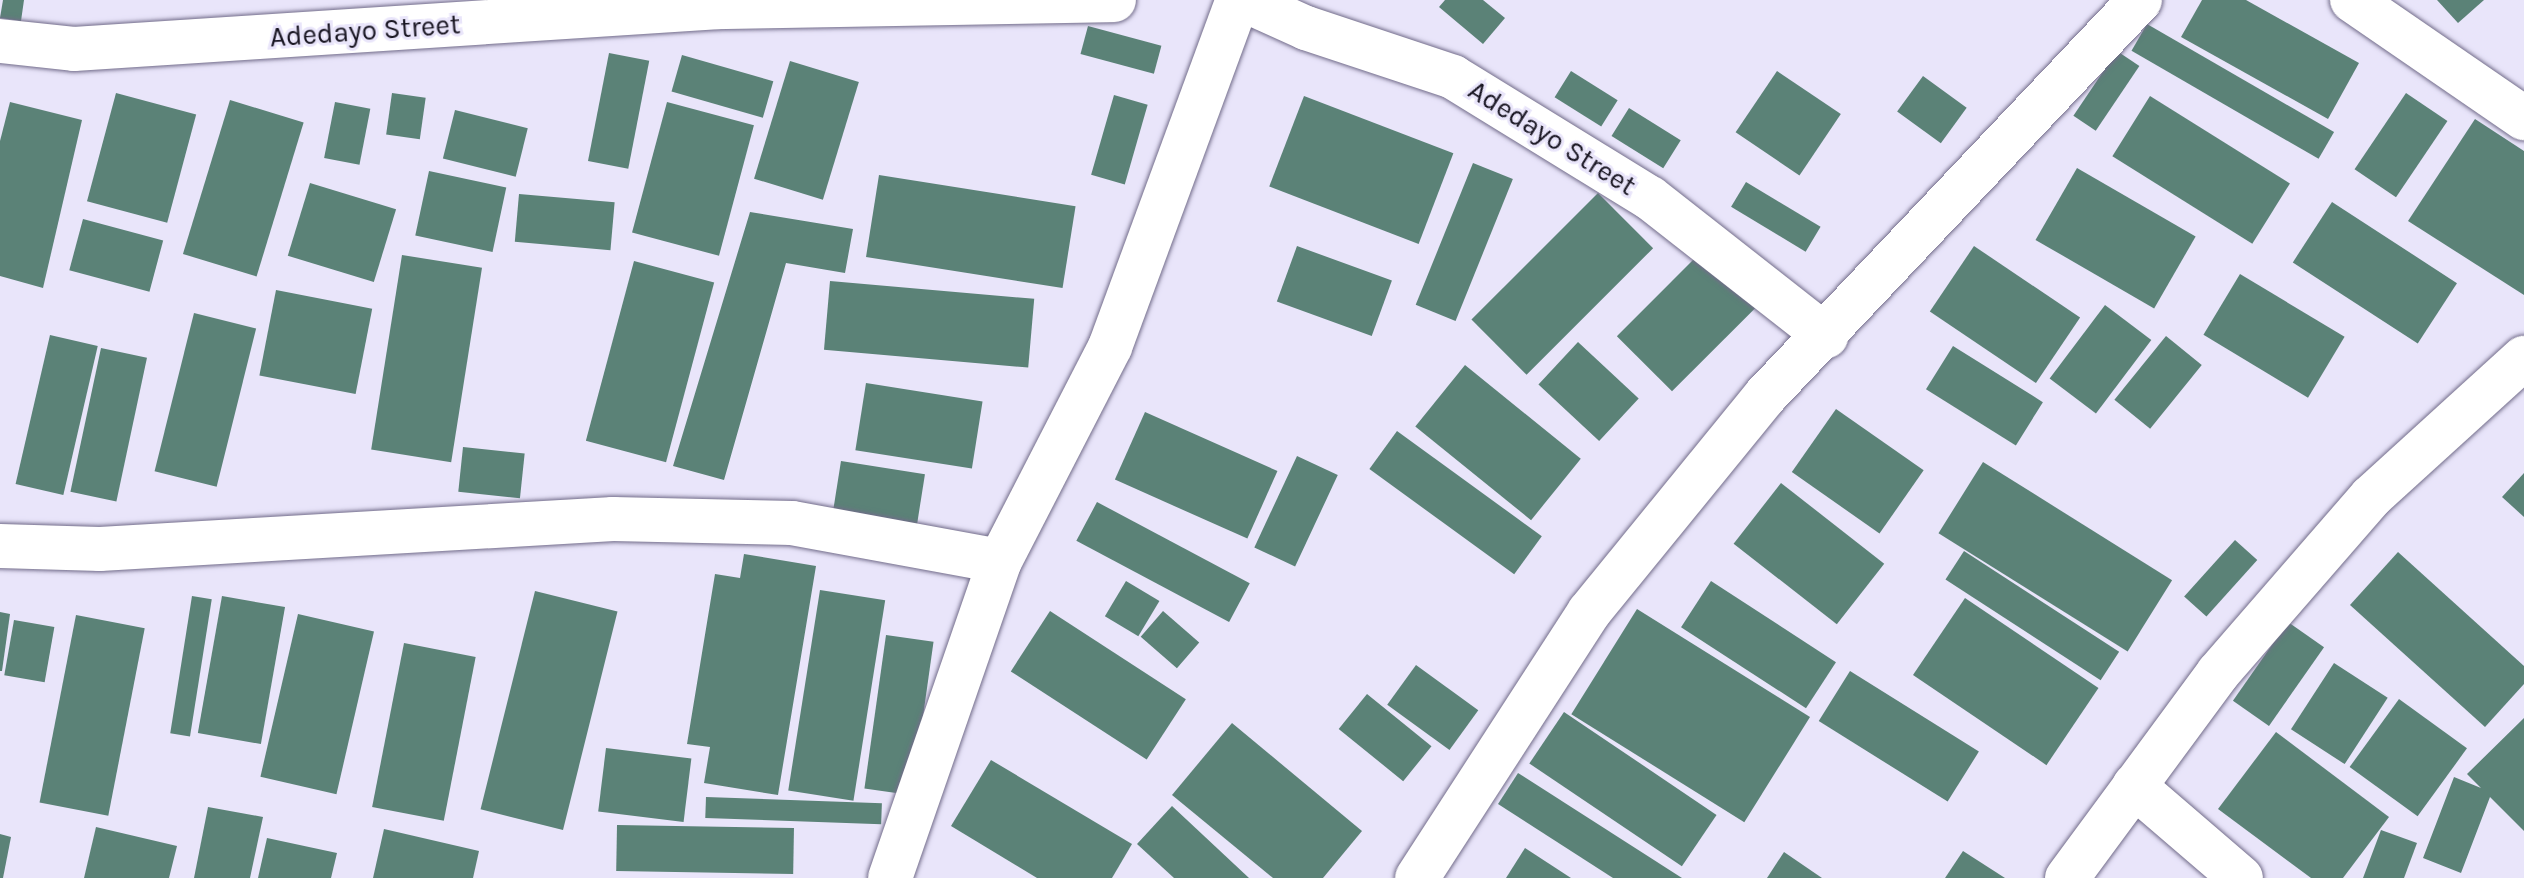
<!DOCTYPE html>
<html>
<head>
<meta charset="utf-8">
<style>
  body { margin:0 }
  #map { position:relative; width:2524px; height:878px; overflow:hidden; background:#e9e5fa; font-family:Karla,sans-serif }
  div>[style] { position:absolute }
  .building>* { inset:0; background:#5b8277; transform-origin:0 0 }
  .roads { filter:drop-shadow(0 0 2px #726c8a) drop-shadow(0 0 2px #726c8a) }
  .minor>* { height:44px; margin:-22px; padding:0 22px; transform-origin:22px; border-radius:22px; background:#fff }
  span { translate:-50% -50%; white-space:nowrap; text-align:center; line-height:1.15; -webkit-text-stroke:6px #e9e5fa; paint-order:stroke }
  .street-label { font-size:28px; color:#171420 }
</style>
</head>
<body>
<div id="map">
  <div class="building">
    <i style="clip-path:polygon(3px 0,24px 0,21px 21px,0 18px)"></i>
    <i style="clip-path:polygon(1445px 0,1483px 0,1505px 18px,1483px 44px,1439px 7px)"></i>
    <i style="clip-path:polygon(2202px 0,2246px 0,2359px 63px,2328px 119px,2181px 37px)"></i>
    <i style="clip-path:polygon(2437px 0,2484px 0,2458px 23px)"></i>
    <i style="left:2147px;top:24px;width:216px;height:31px;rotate:30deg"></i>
    <i style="left:1088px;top:26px;width:76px;height:29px;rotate:15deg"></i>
    <i style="left:2117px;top:51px;width:27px;height:78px;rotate:34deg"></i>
    <i style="left:609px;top:53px;width:41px;height:110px;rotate:11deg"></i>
    <i style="left:682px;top:55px;width:95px;height:38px;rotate:16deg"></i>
    <i style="left:790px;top:61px;width:72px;height:123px;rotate:17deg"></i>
    <i style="left:1571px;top:71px;width:55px;height:31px;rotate:32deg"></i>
    <i style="left:1777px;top:71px;width:77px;height:74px;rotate:34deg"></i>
    <i style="left:1923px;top:76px;width:54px;height:44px;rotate:36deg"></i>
    <i style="left:116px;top:93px;width:83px;height:112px;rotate:15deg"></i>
    <i style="left:392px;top:93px;width:34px;height:42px;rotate:8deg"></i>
    <i style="left:2406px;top:93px;width:50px;height:92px;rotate:34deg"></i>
    <i style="left:1114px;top:95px;width:35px;height:83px;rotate:16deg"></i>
    <i style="left:1304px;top:96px;width:160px;height:97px;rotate:21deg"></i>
    <i style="left:2150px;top:96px;width:165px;height:71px;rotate:32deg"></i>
    <i style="left:230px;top:100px;width:77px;height:161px;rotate:17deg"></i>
    <i style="clip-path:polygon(10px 102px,82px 120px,43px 288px,0 276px,0 141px)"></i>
    <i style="left:335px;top:102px;width:36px;height:57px;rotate:11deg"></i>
    <i style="left:667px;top:102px;width:90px;height:135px;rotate:15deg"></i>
    <i style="left:1629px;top:108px;width:61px;height:33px;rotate:32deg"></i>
    <i style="left:455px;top:110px;width:75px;height:50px;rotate:14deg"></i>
    <i style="clip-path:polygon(2475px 119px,2524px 151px,2524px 295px,2408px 221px)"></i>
    <i style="left:1473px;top:163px;width:43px;height:153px;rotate:22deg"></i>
    <i style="left:2077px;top:168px;width:137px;height:83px;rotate:30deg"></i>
    <i style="left:429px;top:171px;width:79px;height:66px;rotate:12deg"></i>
    <i style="left:879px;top:175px;width:199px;height:83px;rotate:9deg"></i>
    <i style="left:1746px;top:182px;width:87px;height:29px;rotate:31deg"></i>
    <i style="left:310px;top:183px;width:90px;height:76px;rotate:17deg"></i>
    <i style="left:1598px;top:193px;width:78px;height:179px;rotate:45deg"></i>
    <i style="left:519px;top:194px;width:96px;height:48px;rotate:5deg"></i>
    <i style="left:2332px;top:202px;width:149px;height:72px;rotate:33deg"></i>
    <i style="clip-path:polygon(750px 212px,853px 229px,845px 273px,786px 263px,724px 480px,673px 466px)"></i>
    <i style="left:83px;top:219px;width:83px;height:53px;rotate:15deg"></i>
    <i style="left:1297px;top:246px;width:101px;height:59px;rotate:20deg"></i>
    <i style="left:1974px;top:246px;width:128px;height:79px;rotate:34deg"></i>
    <i style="left:1701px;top:252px;width:78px;height:119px;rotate:45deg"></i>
    <i style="left:402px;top:255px;width:81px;height:197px;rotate:9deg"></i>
    <i style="left:634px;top:261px;width:83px;height:186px;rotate:15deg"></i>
    <i style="left:2240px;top:274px;width:122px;height:71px;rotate:31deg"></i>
    <i style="left:830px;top:281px;width:205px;height:69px;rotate:5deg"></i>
    <i style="left:276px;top:290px;width:98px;height:87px;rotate:11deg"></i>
    <i style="left:2105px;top:305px;width:58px;height:92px;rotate:37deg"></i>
    <i style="left:194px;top:313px;width:64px;height:163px;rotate:14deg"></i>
    <i style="left:50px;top:335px;width:49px;height:153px;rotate:13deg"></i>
    <i style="left:2166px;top:336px;width:46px;height:82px;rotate:39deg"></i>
    <i style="left:1578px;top:342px;width:83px;height:58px;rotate:43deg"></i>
    <i style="left:1953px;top:346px;width:106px;height:51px;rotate:32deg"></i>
    <i style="left:101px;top:348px;width:47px;height:147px;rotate:12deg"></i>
    <i style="left:1465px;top:365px;width:149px;height:79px;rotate:39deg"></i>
    <i style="left:866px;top:383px;width:118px;height:68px;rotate:9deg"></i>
    <i style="left:1836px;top:409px;width:107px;height:77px;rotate:35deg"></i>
    <i style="left:1145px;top:412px;width:145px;height:74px;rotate:24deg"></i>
    <i style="left:1397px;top:431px;width:179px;height:47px;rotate:36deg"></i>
    <i style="left:463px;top:447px;width:62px;height:45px;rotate:6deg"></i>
    <i style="left:1297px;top:456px;width:45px;height:101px;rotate:25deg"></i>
    <i style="left:841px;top:461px;width:85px;height:54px;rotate:9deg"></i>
    <i style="left:1983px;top:462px;width:223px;height:84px;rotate:32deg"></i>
    <i style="clip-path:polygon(2524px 473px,2524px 517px,2502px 497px)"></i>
    <i style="left:1781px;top:483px;width:131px;height:77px;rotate:38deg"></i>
    <i style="left:1097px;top:502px;width:173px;height:44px;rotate:28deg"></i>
    <i style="left:2235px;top:540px;width:30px;height:76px;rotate:42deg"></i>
    <i style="left:1964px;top:551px;width:185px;height:34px;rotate:33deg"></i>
    <i style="clip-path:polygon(2398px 552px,2524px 666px,2524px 684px,2485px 727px,2350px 605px)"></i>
    <i style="clip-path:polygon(744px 554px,816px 566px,778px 795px,704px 783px,710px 747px,687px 744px,715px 574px,740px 578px)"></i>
    <i style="left:1126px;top:581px;width:39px;height:41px;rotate:31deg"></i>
    <i style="left:1711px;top:581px;width:149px;height:55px;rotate:33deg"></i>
    <i style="left:820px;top:590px;width:66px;height:203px;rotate:9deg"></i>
    <i style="left:535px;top:591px;width:85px;height:225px;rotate:14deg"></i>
    <i style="left:192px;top:596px;width:20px;height:139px;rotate:9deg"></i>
    <i style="left:222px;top:596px;width:64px;height:139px;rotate:10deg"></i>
    <i style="left:1965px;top:598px;width:161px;height:93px;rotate:34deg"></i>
    <i style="left:1637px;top:609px;width:204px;height:124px;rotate:32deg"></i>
    <i style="left:1050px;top:611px;width:162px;height:72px;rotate:33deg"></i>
    <i style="left:1163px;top:611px;width:48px;height:34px;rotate:41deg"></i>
    <i style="clip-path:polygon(0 612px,10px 614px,2px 671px,0 671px)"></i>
    <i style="left:298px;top:614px;width:78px;height:167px;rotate:13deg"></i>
    <i style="left:76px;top:615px;width:70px;height:191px;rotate:11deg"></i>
    <i style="left:14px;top:620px;width:41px;height:56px;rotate:10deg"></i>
    <i style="left:2288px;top:622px;width:44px;height:96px;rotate:35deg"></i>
    <i style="left:886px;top:635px;width:48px;height:155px;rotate:8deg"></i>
    <i style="left:404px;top:643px;width:73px;height:167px;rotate:11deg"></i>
    <i style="left:2334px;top:663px;width:64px;height:79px;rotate:33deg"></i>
    <i style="left:1416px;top:665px;width:77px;height:49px;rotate:36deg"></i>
    <i style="left:1850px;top:671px;width:152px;height:59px;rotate:32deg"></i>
    <i style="left:1367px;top:694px;width:83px;height:45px;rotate:39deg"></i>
    <i style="left:2399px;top:699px;width:84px;height:84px;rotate:36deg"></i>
    <i style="left:1564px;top:712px;width:184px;height:62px;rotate:34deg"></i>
    <i style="clip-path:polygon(2524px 718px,2524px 831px,2490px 797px,2461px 873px,2423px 858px,2454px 777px,2481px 788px,2467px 774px)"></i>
    <i style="clip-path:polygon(1232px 723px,1362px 831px,1323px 878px,1273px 878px,1172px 795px)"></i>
    <i style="clip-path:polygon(2276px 732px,2389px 817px,2343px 878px,2311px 878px,2218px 809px)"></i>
    <i style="left:606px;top:748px;width:86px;height:64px;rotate:7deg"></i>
    <i style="clip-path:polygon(991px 760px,1132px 844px,1112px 878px,1037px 878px,951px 826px)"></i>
    <i style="clip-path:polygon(1518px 773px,1682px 878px,1613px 878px,1498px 804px)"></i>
    <i style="left:706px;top:797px;width:176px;height:21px;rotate:2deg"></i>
    <i style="clip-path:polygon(1172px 806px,1249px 878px,1174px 878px,1137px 844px)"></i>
    <i style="clip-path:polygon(208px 807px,263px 817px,250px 878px,194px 878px)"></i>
    <i style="left:617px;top:825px;width:177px;height:46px;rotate:1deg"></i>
    <i style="clip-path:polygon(96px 827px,177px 846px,169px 878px,84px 878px)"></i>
    <i style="clip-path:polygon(384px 829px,479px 851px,473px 878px,373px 878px)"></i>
    <i style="clip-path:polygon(2381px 830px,2417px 843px,2404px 878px,2363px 878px)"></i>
    <i style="clip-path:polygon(0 834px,11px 837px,3px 878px,0 878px)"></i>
    <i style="clip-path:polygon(267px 838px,337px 853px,331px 878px,258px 878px)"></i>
    <i style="clip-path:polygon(1525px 848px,1571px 878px,1506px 878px)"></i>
    <i style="clip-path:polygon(1963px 851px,2005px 878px,1945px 878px)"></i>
    <i style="clip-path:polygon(1784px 852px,1822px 878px,1767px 878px)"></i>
  </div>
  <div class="roads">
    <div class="minor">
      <i style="left:1244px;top:0;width:68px;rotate:24.3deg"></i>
      <i style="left:1306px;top:28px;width:155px;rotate:18.4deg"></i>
      <i style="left:1453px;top:77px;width:231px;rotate:31.6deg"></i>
      <i style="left:1650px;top:198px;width:224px;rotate:38.1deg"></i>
      <i style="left:2352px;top:0;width:209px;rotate:34.5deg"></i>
      <i style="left:0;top:41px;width:74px;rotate:6.2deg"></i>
      <i style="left:74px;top:49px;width:647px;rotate:-3.72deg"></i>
      <i style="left:720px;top:7px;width:394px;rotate:-1deg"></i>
      <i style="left:0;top:546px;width:100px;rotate:1.7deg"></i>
      <i style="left:100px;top:549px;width:514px;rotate:-3.35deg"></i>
      <i style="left:613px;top:519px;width:179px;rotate:1.3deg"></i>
      <i style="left:792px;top:523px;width:211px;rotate:10.4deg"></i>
      <i style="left:2134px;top:786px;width:141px;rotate:40.7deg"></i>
      <i style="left:890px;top:878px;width:336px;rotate:-70.9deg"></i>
      <i style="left:1000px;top:561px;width:241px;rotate:-62.8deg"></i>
      <i style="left:1110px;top:347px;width:370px;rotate:-69.8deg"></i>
      <i style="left:1417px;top:878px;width:317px;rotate:-57.1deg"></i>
      <i style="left:1589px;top:612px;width:280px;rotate:-50.8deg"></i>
      <i style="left:1766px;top:395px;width:544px;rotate:-46.56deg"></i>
      <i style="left:2067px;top:878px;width:255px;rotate:-53.6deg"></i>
      <i style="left:2218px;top:673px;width:233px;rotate:-49deg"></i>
      <i style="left:2371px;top:497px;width:207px;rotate:-42.3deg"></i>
    </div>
  </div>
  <div class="street-label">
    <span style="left:365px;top:31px;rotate:-4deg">Adedayo Street</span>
    <span style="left:1552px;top:138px;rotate:32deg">Adedayo Street</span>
  </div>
</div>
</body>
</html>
